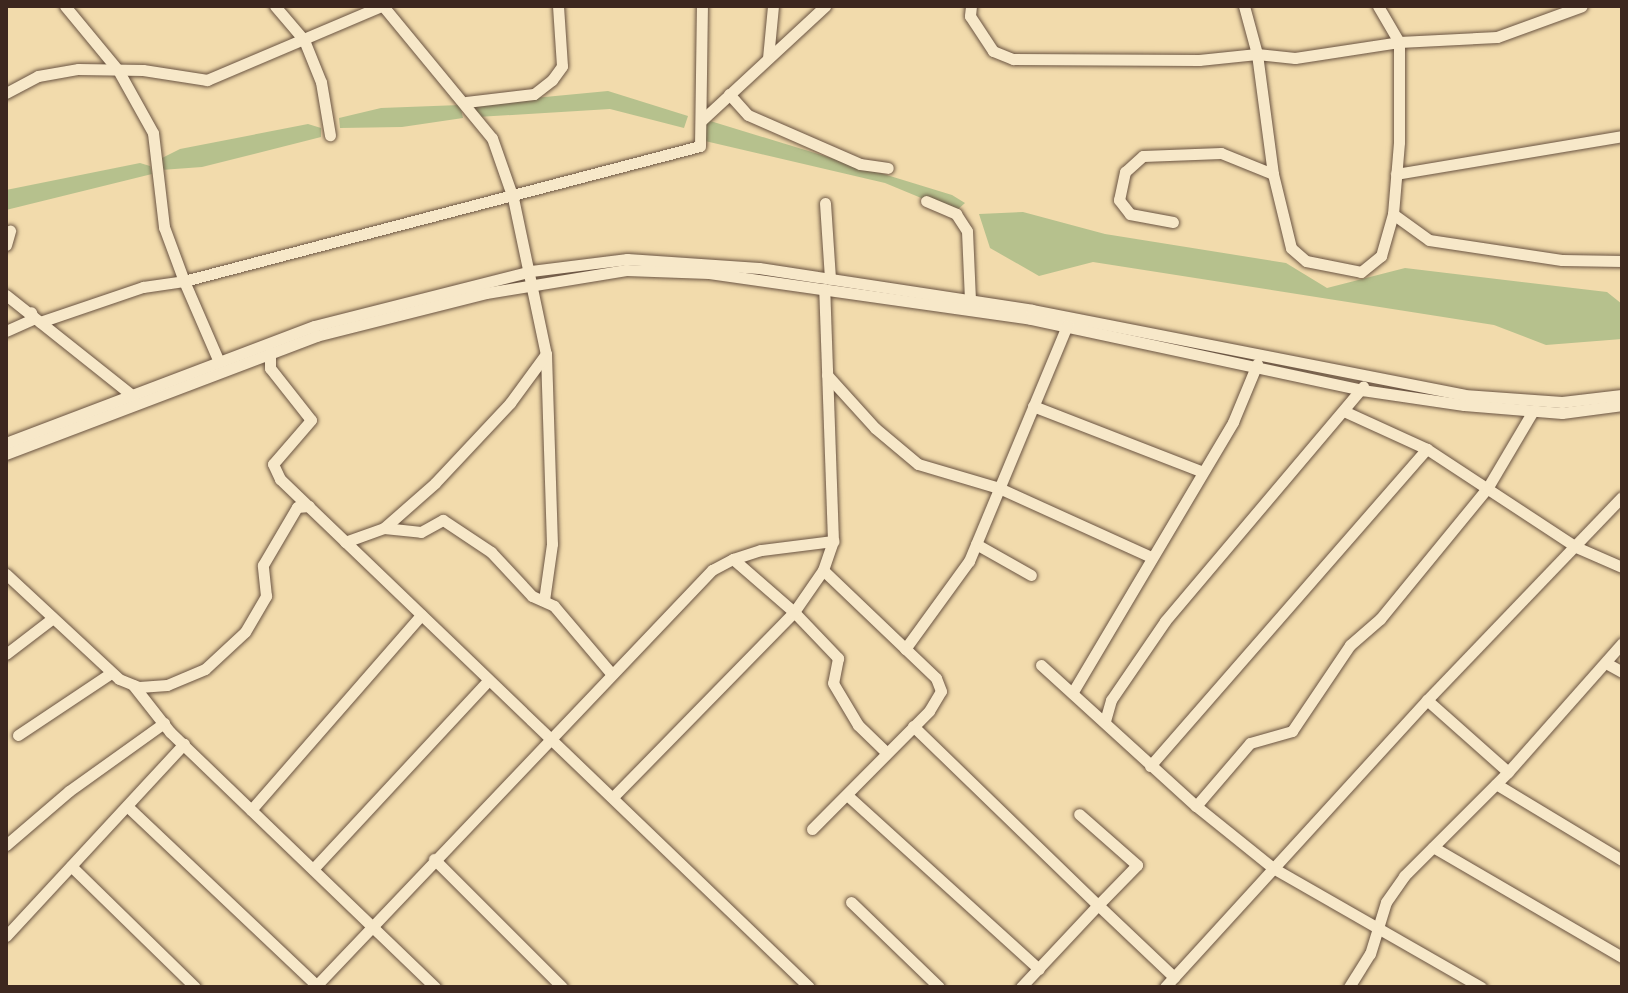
<!DOCTYPE html>
<html>
<head>
<meta charset="utf-8">
<style>
  body { margin:0 }
  #map { position:relative; width:1628px; height:993px; overflow:hidden; background:#f2dbac; font-family:Vollkorn,serif }
  div>[style] { position:absolute }
  .green>* { inset:0; background:#b6c18d }
  .roads { filter:drop-shadow(0 0 2px #6a5442) drop-shadow(0 0 2px #6a5442) }
  .minor>* { height:11px; margin:-5.5px; padding:0 5.5px; transform-origin:5.5px; border-radius:5.5px; background:#f7e8c9 }
  span { translate:-50% -50%; white-space:nowrap; text-align:center; line-height:1.15; -webkit-text-stroke:7px #f7e8c9; paint-order:stroke }
  .frame { position:absolute; inset:0; border:8px solid #3d271f; pointer-events:none }
</style>
</head>
<body>
<div id="map">
  <div class="green">
    <i style="clip-path:polygon(608px 91px,688px 116px,684px 128px,610px 109px,477px 117px,470px 104px)"></i>
    <i style="clip-path:polygon(460px 105px,463px 118px,402px 127px,340px 128px,339px 118px,381px 108px)"></i>
    <i style="clip-path:polygon(707px 120px,952px 195px,965px 203px,955px 212px,885px 183px,705px 141px)"></i>
    <i style="clip-path:polygon(308px 124px,321px 128px,321px 137px,202px 167px,161px 170px,160px 159px,180px 149px)"></i>
    <i style="clip-path:polygon(140px 163px,150px 166px,152px 174px,6px 210px,6px 190px)"></i>
    <i style="clip-path:polygon(1023px 212px,1105px 234px,1286px 263px,1327px 288px,1405px 268px,1607px 292px,1622px 304px,1622px 339px,1546px 345px,1494px 325px,1093px 262px,1039px 276px,990px 248px,979px 214px)"></i>
  </div>
  <div class="roads">
    <div class="minor">
      <i style="left:65px;top:6px;width:83px;rotate:50.4deg"></i>
      <i style="left:118px;top:70px;width:72px;rotate:60.9deg"></i>
      <i style="left:153px;top:133px;width:95px;rotate:83.3deg"></i>
      <i style="left:164px;top:227px;width:58px;rotate:69.7deg"></i>
      <i style="left:184px;top:281px;width:533px;rotate:-14.66deg"></i>
      <i style="left:700px;top:146px;width:140px;rotate:-89.2deg"></i>
      <i style="left:275px;top:6px;width:45px;rotate:49.5deg"></i>
      <i style="left:304px;top:40px;width:45px;rotate:68deg"></i>
      <i style="left:321px;top:82px;width:54px;rotate:80.4deg"></i>
      <i style="left:383px;top:6px;width:171px;rotate:50.5deg"></i>
      <i style="left:492px;top:138px;width:64px;rotate:70.7deg"></i>
      <i style="left:513px;top:198px;width:159px;rotate:78.1deg"></i>
      <i style="left:546px;top:354px;width:190px;rotate:88.2deg"></i>
      <i style="left:552px;top:544px;width:57px;rotate:98.1deg"></i>
      <i style="left:971px;top:6px;width:10px;rotate:96deg"></i>
      <i style="left:970px;top:16px;width:42px;rotate:56.7deg"></i>
      <i style="left:993px;top:51px;width:22px;rotate:22deg"></i>
      <i style="left:1013px;top:59px;width:186px;rotate:0.3deg"></i>
      <i style="left:1199px;top:60px;width:58px;rotate:-5.9deg"></i>
      <i style="left:1257px;top:54px;width:38px;rotate:6deg"></i>
      <i style="left:1295px;top:58px;width:105px;rotate:-8.7deg"></i>
      <i style="left:1399px;top:42px;width:98px;rotate:-2.9deg"></i>
      <i style="left:1497px;top:37px;width:90px;rotate:-20deg"></i>
      <i style="left:1244px;top:6px;width:50px;rotate:74.8deg"></i>
      <i style="left:1257px;top:54px;width:121px;rotate:82.4deg"></i>
      <i style="left:1273px;top:174px;width:76px;rotate:76.3deg"></i>
      <i style="left:1291px;top:248px;width:20px;rotate:41deg"></i>
      <i style="left:1306px;top:261px;width:56px;rotate:11.3deg"></i>
      <i style="left:1361px;top:272px;width:26px;rotate:-39deg"></i>
      <i style="left:1381px;top:256px;width:44px;rotate:-74.1deg"></i>
      <i style="left:1393px;top:214px;width:72px;rotate:-85.2deg"></i>
      <i style="left:1399px;top:142px;width:100px;rotate:-90deg"></i>
      <i style="left:1399px;top:42px;width:42px;rotate:-120.3deg"></i>
      <i style="left:768px;top:58px;width:52px;rotate:-84.5deg"></i>
      <i style="left:6px;top:93px;width:36px;rotate:-28deg"></i>
      <i style="left:38px;top:76px;width:41px;rotate:-9.9deg"></i>
      <i style="left:78px;top:69px;width:65px;rotate:0.9deg"></i>
      <i style="left:143px;top:70px;width:65px;rotate:8.9deg"></i>
      <i style="left:207px;top:80px;width:189px;rotate:-23deg"></i>
      <i style="left:729px;top:94px;width:28px;rotate:48deg"></i>
      <i style="left:748px;top:115px;width:122px;rotate:23.6deg"></i>
      <i style="left:860px;top:164px;width:28px;rotate:8deg"></i>
      <i style="left:466px;top:102px;width:68px;rotate:-6.7deg"></i>
      <i style="left:534px;top:94px;width:23px;rotate:-38deg"></i>
      <i style="left:552px;top:80px;width:17px;rotate:-54deg"></i>
      <i style="left:562px;top:66px;width:60px;rotate:-93.8deg"></i>
      <i style="left:702px;top:120px;width:168px;rotate:-42.8deg"></i>
      <i style="left:1396px;top:174px;width:229px;rotate:-9.5deg"></i>
      <i style="left:926px;top:201px;width:33px;rotate:23deg"></i>
      <i style="left:956px;top:214px;width:20px;rotate:57deg"></i>
      <i style="left:967px;top:231px;width:69px;rotate:87.5deg"></i>
      <i style="left:825px;top:203px;width:76px;rotate:86.2deg"></i>
      <i style="left:1393px;top:214px;width:44px;rotate:35.8deg"></i>
      <i style="left:1429px;top:240px;width:134px;rotate:8.6deg"></i>
      <i style="left:1562px;top:260px;width:60px;rotate:1deg"></i>
      <i style="left:1173px;top:222px;width:44px;rotate:-169.5deg"></i>
      <i style="left:1130px;top:214px;width:18px;rotate:-128deg"></i>
      <i style="left:1119px;top:200px;width:29px;rotate:-78deg"></i>
      <i style="left:1125px;top:172px;width:24px;rotate:-42deg"></i>
      <i style="left:1143px;top:156px;width:78px;rotate:-2.2deg"></i>
      <i style="left:1221px;top:153px;width:56px;rotate:22deg"></i>
      <i style="left:6px;top:245px;width:15px;rotate:-74deg"></i>
      <i style="left:6px;top:295px;width:162px;rotate:38.5deg"></i>
      <i style="left:40px;top:322px;width:109px;rotate:-18.8deg"></i>
      <i style="left:143px;top:287px;width:41px;rotate:-8.3deg"></i>
      <i style="left:184px;top:281px;width:88px;rotate:66.6deg"></i>
      <i style="left:6px;top:331px;width:30px;rotate:-24deg"></i>
      <i style="left:33px;top:319px;width:7px;rotate:-106deg"></i>
      <i style="left:270px;top:353px;width:15px;rotate:90deg"></i>
      <i style="left:270px;top:368px;width:66px;rotate:51.7deg"></i>
      <i style="left:311px;top:420px;width:58px;rotate:130.8deg"></i>
      <i style="left:273px;top:464px;width:17px;rotate:65deg"></i>
      <i style="left:280px;top:479px;width:733px;rotate:43.84deg"></i>
      <i style="left:827px;top:375px;width:72px;rotate:47.8deg"></i>
      <i style="left:875px;top:428px;width:56px;rotate:39.9deg"></i>
      <i style="left:918px;top:464px;width:84px;rotate:16.5deg"></i>
      <i style="left:999px;top:488px;width:167px;rotate:24.4deg"></i>
      <i style="left:1033px;top:406px;width:180px;rotate:21.2deg"></i>
      <i style="left:1346px;top:412px;width:89px;rotate:24.6deg"></i>
      <i style="left:1427px;top:449px;width:178px;rotate:33.3deg"></i>
      <i style="left:1576px;top:547px;width:50px;rotate:23.5deg"></i>
      <i style="left:6px;top:443px;width:329px;rotate:-20.8deg"></i>
      <i style="left:314px;top:326px;width:224px;rotate:-14.2deg"></i>
      <i style="left:531px;top:271px;width:97px;rotate:-7.1deg"></i>
      <i style="left:627px;top:259px;width:132px;rotate:3.9deg"></i>
      <i style="left:759px;top:268px;width:276px;rotate:8.7deg"></i>
      <i style="left:1032px;top:310px;width:440px;rotate:11.1deg"></i>
      <i style="left:1464px;top:395px;width:98px;rotate:4.1deg"></i>
      <i style="left:1562px;top:402px;width:60px;rotate:-6.7deg"></i>
      <i style="left:6px;top:454px;width:332px;rotate:-20.8deg"></i>
      <i style="left:316px;top:336px;width:175px;rotate:-14.2deg"></i>
      <i style="left:486px;top:293px;width:142px;rotate:-9.3deg"></i>
      <i style="left:626px;top:270px;width:83px;rotate:2.1deg"></i>
      <i style="left:709px;top:273px;width:325px;rotate:8.1deg"></i>
      <i style="left:1031px;top:319px;width:339px;rotate:12.1deg"></i>
      <i style="left:1362px;top:390px;width:103px;rotate:8.4deg"></i>
      <i style="left:1464px;top:405px;width:98px;rotate:4.7deg"></i>
      <i style="left:1562px;top:413px;width:61px;rotate:-7.6deg"></i>
      <i style="left:384px;top:528px;width:37px;rotate:6deg"></i>
      <i style="left:421px;top:532px;width:25px;rotate:-29deg"></i>
      <i style="left:443px;top:520px;width:58px;rotate:33.7deg"></i>
      <i style="left:491px;top:552px;width:60px;rotate:47deg"></i>
      <i style="left:532px;top:596px;width:24px;rotate:24deg"></i>
      <i style="left:554px;top:606px;width:87px;rotate:49.7deg"></i>
      <i style="left:345px;top:542px;width:41px;rotate:-19.7deg"></i>
      <i style="left:384px;top:528px;width:68px;rotate:-41.4deg"></i>
      <i style="left:435px;top:483px;width:110px;rotate:-46.8deg"></i>
      <i style="left:510px;top:403px;width:61px;rotate:-53.7deg"></i>
      <i style="left:976px;top:544px;width:63px;rotate:29.4deg"></i>
      <i style="left:733px;top:559px;width:29px;rotate:-18deg"></i>
      <i style="left:761px;top:550px;width:73px;rotate:-7.1deg"></i>
      <i style="left:6px;top:574px;width:154px;rotate:42.9deg"></i>
      <i style="left:119px;top:679px;width:22px;rotate:22deg"></i>
      <i style="left:139px;top:687px;width:28px;rotate:-4deg"></i>
      <i style="left:167px;top:685px;width:41px;rotate:-22.8deg"></i>
      <i style="left:205px;top:669px;width:54px;rotate:-42.8deg"></i>
      <i style="left:245px;top:632px;width:42px;rotate:-59.7deg"></i>
      <i style="left:266px;top:596px;width:31px;rotate:-96deg"></i>
      <i style="left:263px;top:565px;width:67px;rotate:-59.6deg"></i>
      <i style="left:297px;top:507px;width:12px;rotate:-5deg"></i>
      <i style="left:905px;top:649px;width:109px;rotate:-54deg"></i>
      <i style="left:969px;top:561px;width:255px;rotate:-67.4deg"></i>
      <i style="left:6px;top:654px;width:59px;rotate:-37.5deg"></i>
      <i style="left:1606px;top:663px;width:18px;rotate:29deg"></i>
      <i style="left:1041px;top:665px;width:210px;rotate:42.3deg"></i>
      <i style="left:1196px;top:806px;width:99px;rotate:38.8deg"></i>
      <i style="left:1273px;top:868px;width:240px;rotate:29.8deg"></i>
      <i style="left:133px;top:685px;width:60px;rotate:51.8deg"></i>
      <i style="left:170px;top:732px;width:368px;rotate:43.9deg"></i>
      <i style="left:1074px;top:690px;width:312px;rotate:-59.3deg"></i>
      <i style="left:1233px;top:422px;width:63px;rotate:-67.5deg"></i>
      <i style="left:1427px;top:700px;width:108px;rotate:41.6deg"></i>
      <i style="left:1105px;top:721px;width:22px;rotate:-74deg"></i>
      <i style="left:1111px;top:700px;width:96px;rotate:-55.6deg"></i>
      <i style="left:1165px;top:621px;width:307px;rotate:-49.8deg"></i>
      <i style="left:913px;top:726px;width:257px;rotate:44.1deg"></i>
      <i style="left:1098px;top:905px;width:56px;rotate:-45.7deg"></i>
      <i style="left:1137px;top:865px;width:77px;rotate:-138.7deg"></i>
      <i style="left:18px;top:735px;width:112px;rotate:-33.7deg"></i>
      <i style="left:1150px;top:766px;width:421px;rotate:-48.9deg"></i>
      <i style="left:1496px;top:784px;width:147px;rotate:31.1deg"></i>
      <i style="left:847px;top:795px;width:259px;rotate:42.2deg"></i>
      <i style="left:613px;top:797px;width:259px;rotate:-45.6deg"></i>
      <i style="left:794px;top:612px;width:64px;rotate:46.3deg"></i>
      <i style="left:838px;top:658px;width:25px;rotate:101deg"></i>
      <i style="left:833px;top:683px;width:49px;rotate:59.2deg"></i>
      <i style="left:858px;top:725px;width:37px;rotate:44deg"></i>
      <i style="left:1196px;top:806px;width:83px;rotate:-49.4deg"></i>
      <i style="left:1250px;top:743px;width:44px;rotate:-15.9deg"></i>
      <i style="left:1292px;top:731px;width:104px;rotate:-56deg"></i>
      <i style="left:1350px;top:645px;width:40px;rotate:-41deg"></i>
      <i style="left:1380px;top:619px;width:171px;rotate:-50.7deg"></i>
      <i style="left:1488px;top:487px;width:88px;rotate:-59.4deg"></i>
      <i style="left:128px;top:807px;width:259px;rotate:43.4deg"></i>
      <i style="left:251px;top:810px;width:259px;rotate:-48.9deg"></i>
      <i style="left:812px;top:829px;width:166px;rotate:-45.2deg"></i>
      <i style="left:929px;top:711px;width:23px;rotate:-59deg"></i>
      <i style="left:941px;top:691px;width:14px;rotate:-111deg"></i>
      <i style="left:936px;top:678px;width:156px;rotate:-136.3deg"></i>
      <i style="left:6px;top:845px;width:83px;rotate:-40.6deg"></i>
      <i style="left:69px;top:791px;width:117px;rotate:-35.6deg"></i>
      <i style="left:1433px;top:847px;width:219px;rotate:30.2deg"></i>
      <i style="left:434px;top:859px;width:181px;rotate:45deg"></i>
      <i style="left:71px;top:866px;width:173px;rotate:44.3deg"></i>
      <i style="left:313px;top:869px;width:257px;rotate:-47.1deg"></i>
      <i style="left:851px;top:902px;width:122px;rotate:44deg"></i>
      <i style="left:6px;top:936px;width:262px;rotate:-47.2deg"></i>
      <i style="left:315px;top:987px;width:576px;rotate:-46.41deg"></i>
      <i style="left:712px;top:570px;width:24px;rotate:-28deg"></i>
      <i style="left:733px;top:559px;width:81px;rotate:41deg"></i>
      <i style="left:794px;top:612px;width:51px;rotate:-55.4deg"></i>
      <i style="left:823px;top:570px;width:31px;rotate:-71deg"></i>
      <i style="left:833px;top:541px;width:252px;rotate:-92deg"></i>
      <i style="left:1021px;top:987px;width:112px;rotate:-46.8deg"></i>
      <i style="left:1098px;top:905px;width:105px;rotate:43.5deg"></i>
      <i style="left:1165px;top:987px;width:389px;rotate:-47.6deg"></i>
      <i style="left:1427px;top:700px;width:281px;rotate:-46.2deg"></i>
      <i style="left:1349px;top:987px;width:39px;rotate:-58deg"></i>
      <i style="left:1370px;top:954px;width:54px;rotate:-72.9deg"></i>
      <i style="left:1386px;top:902px;width:32px;rotate:-55deg"></i>
      <i style="left:1404px;top:876px;width:147px;rotate:-45deg"></i>
      <i style="left:1508px;top:772px;width:172px;rotate:-48.5deg"></i>
    </div>
  </div>
  <div class="frame"></div>
</div>
</body>
</html>
